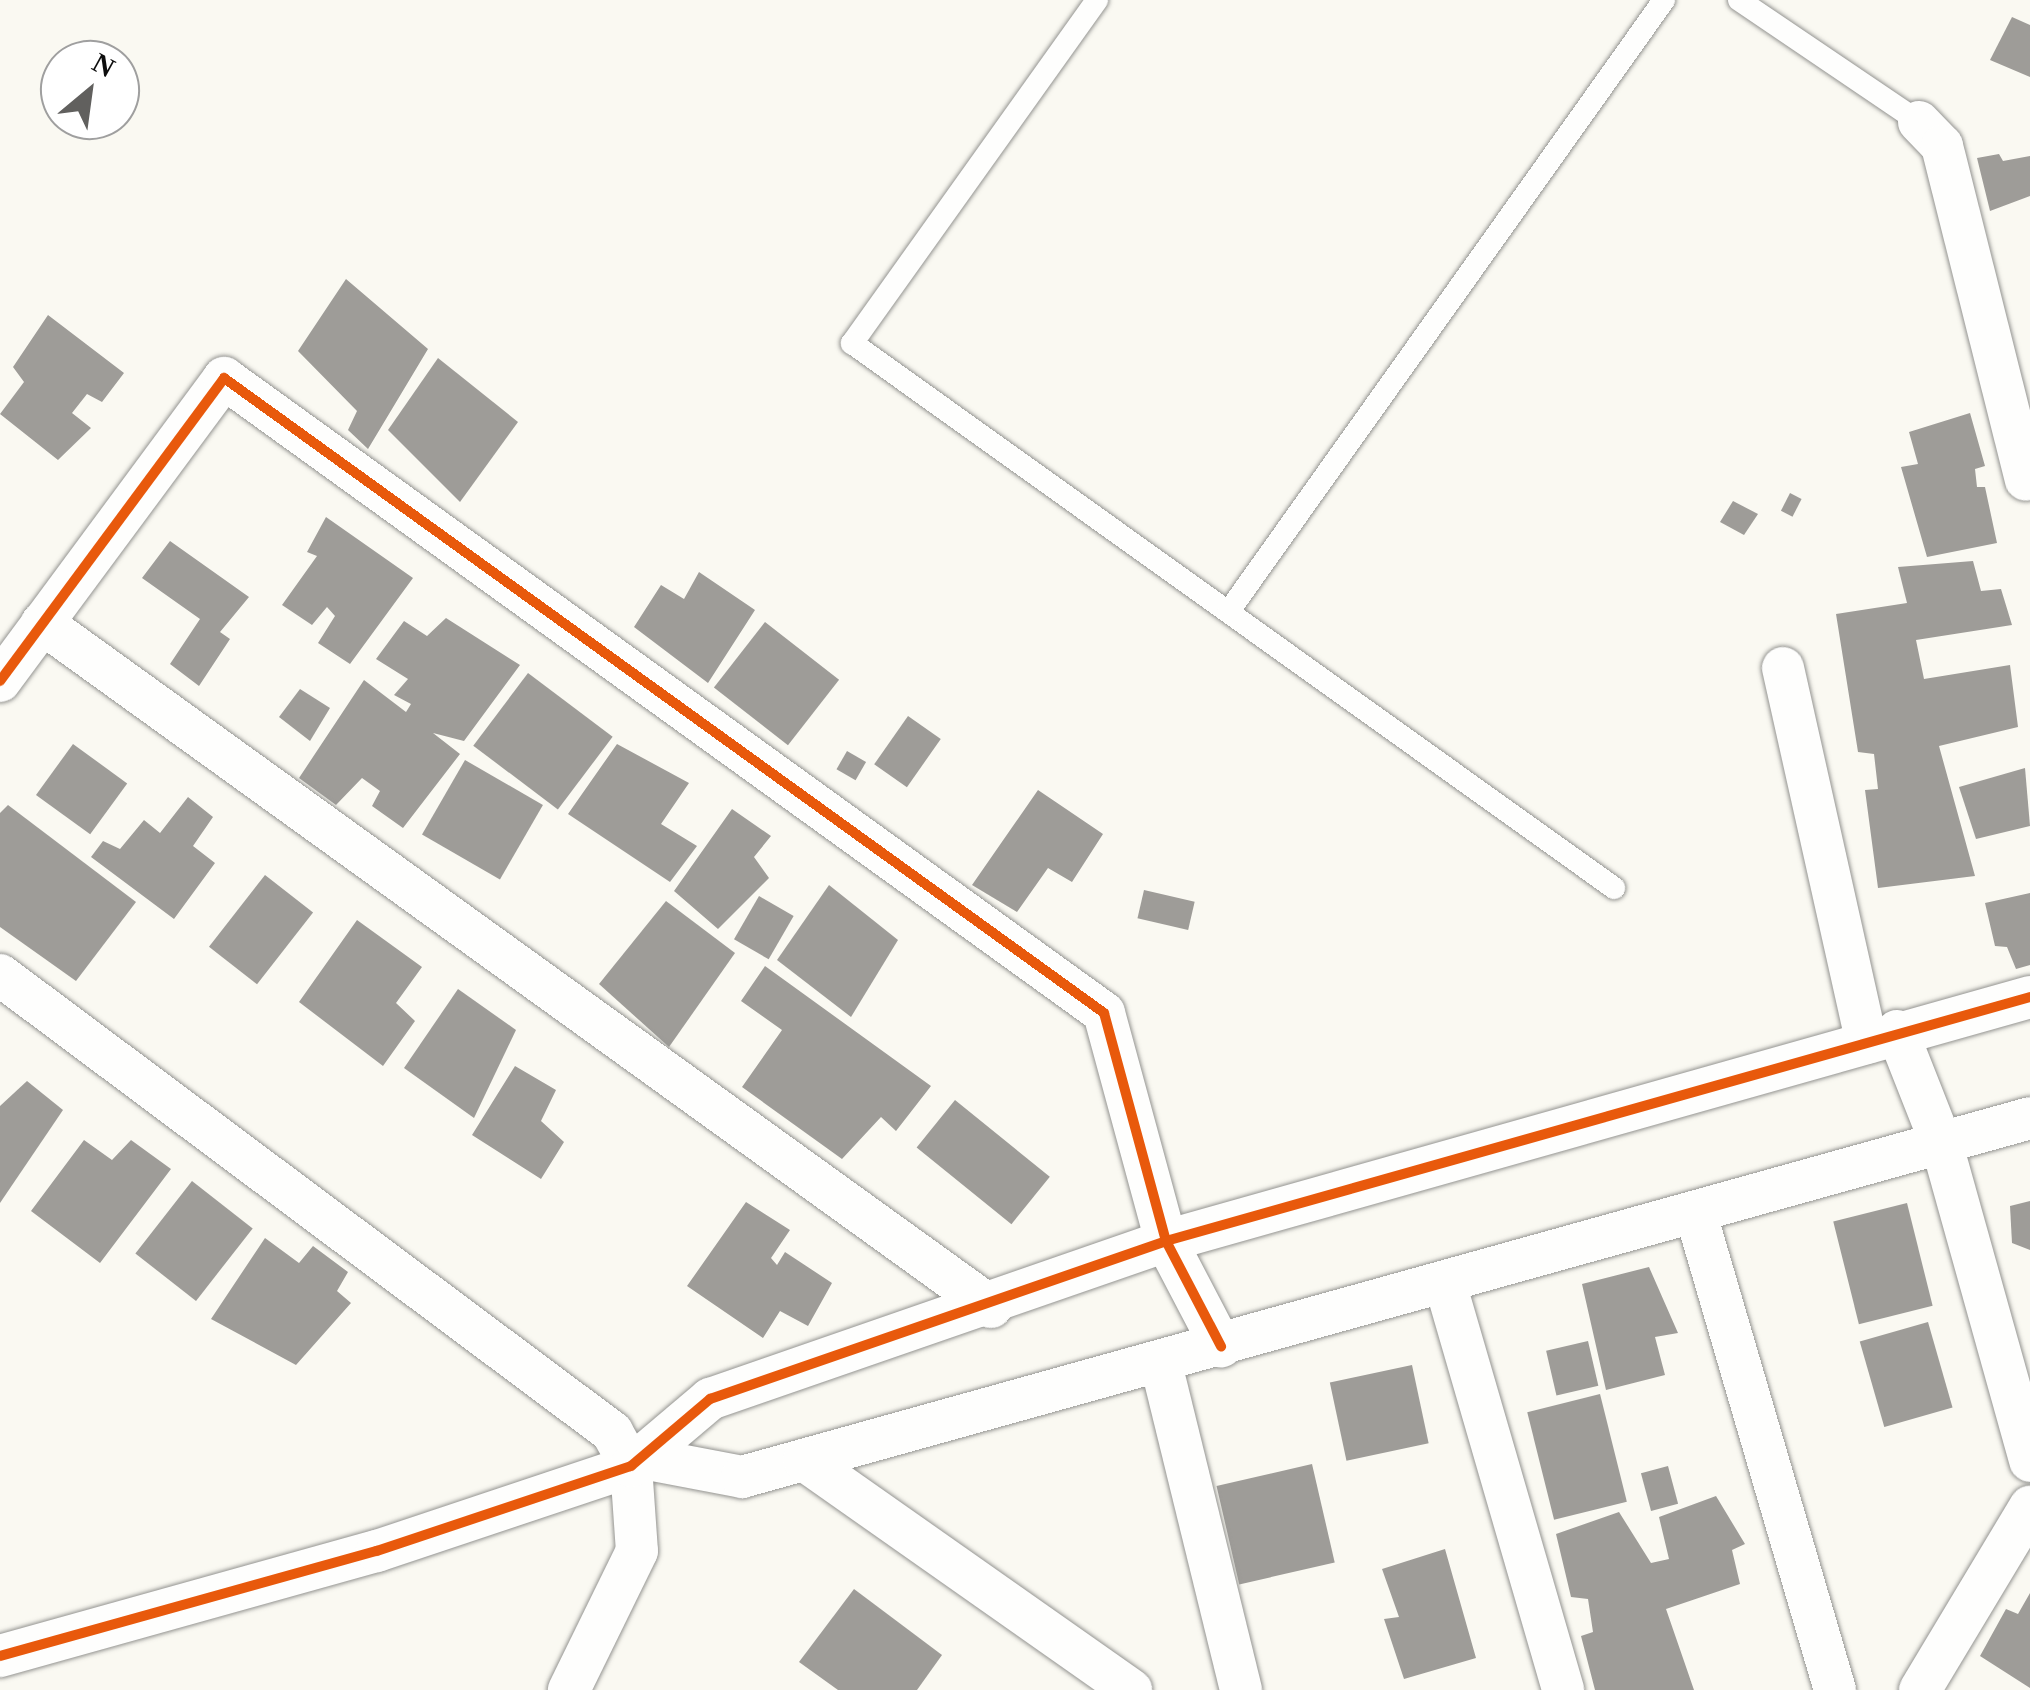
<!DOCTYPE html>
<html>
<head>
<meta charset="utf-8">
<style>
  body { margin:0 }
  #map { position:relative; width:2030px; height:1690px; overflow:hidden; background:#faf9f2; font-family:"Times New Roman",serif }
  div>[style] { position:absolute }
  .building>* { inset:0; background:#9e9c98; transform-origin:0 0 }
  .roads { filter:drop-shadow(0 0 2px #949491) drop-shadow(0 0 2px #949491) }
  .service>* { height:22px; margin:-11px; padding:0 11px; transform-origin:11px; border-radius:11px; background:#fefefd }
  .minor>* { height:42px; margin:-21px; padding:0 21px; transform-origin:21px; border-radius:21px; background:#fefefd }
  .cycleway>* { height:10px; margin:-5px; padding:0 5px; transform-origin:5px; border-radius:5px; background:#e8590c }
  span { translate:-50% -50%; white-space:nowrap; text-align:center; line-height:1.15; -webkit-text-stroke:10px #fff; paint-order:stroke }
  .north { position:absolute; left:40px; top:40px; width:100px; height:100px; box-sizing:border-box; background:#fff; border:2px solid #9f9f9f; border-radius:50%; rotate:29deg; font-size:28px; font-weight:700; line-height:40px; text-align:center; color:#0e0e0e }
  .north::after { content:''; display:block; margin:auto; width:35px; height:45px; background:#61605e; clip-path:polygon(50% 0,100% 100%,50% 72%,0 100%) }
</style>
</head>
<body>
<div id="map">
  <div class="building">
    <i style="clip-path:polygon(2012px 17px,2030px 25px,2030px 77px,1990px 60px)"></i>
    <i style="clip-path:polygon(1999px 154px,2003px 161px,2030px 156px,2030px 196px,1990px 211px,1977px 158px)"></i>
    <i style="clip-path:polygon(346px 279px,428px 349px,368px 449px,348px 430px,357px 411px,298px 351px)"></i>
    <i style="clip-path:polygon(48px 315px,124px 373px,102px 402px,87px 394px,72px 413px,91px 428px,58px 460px,0 414px,24px 382px,13px 367px)"></i>
    <i style="clip-path:polygon(438px 358px,518px 422px,460px 502px,388px 430px)"></i>
    <i style="clip-path:polygon(1970px 413px,1985px 466px,1975px 469px,1977px 487px,1985px 487px,1997px 543px,1927px 557px,1901px 467px,1918px 464px,1909px 432px)"></i>
    <i style="left:1790px;top:493px;width:13px;height:20px;rotate:27deg"></i>
    <i style="clip-path:polygon(1733px 501px,1758px 514px,1744px 535px,1720px 522px)"></i>
    <i style="clip-path:polygon(326px 517px,413px 578px,350px 664px,318px 643px,335px 616px,327px 607px,312px 625px,282px 605px,317px 556px,307px 552px)"></i>
    <i style="clip-path:polygon(170px 541px,249px 597px,220px 632px,230px 639px,199px 686px,170px 664px,200px 619px,142px 578px)"></i>
    <i style="clip-path:polygon(1973px 561px,1981px 591px,2001px 589px,2012px 625px,1916px 640px,1924px 679px,2010px 665px,2018px 727px,1939px 746px,1975px 876px,1878px 888px,1865px 790px,1878px 789px,1874px 754px,1858px 752px,1836px 614px,1907px 603px,1898px 567px)"></i>
    <i style="clip-path:polygon(699px 572px,755px 610px,708px 683px,634px 627px,661px 585px,684px 599px)"></i>
    <i style="clip-path:polygon(446px 618px,520px 665px,464px 741px,433px 733px,460px 754px,403px 828px,372px 806px,380px 791px,362px 778px,336px 805px,299px 778px,364px 680px,406px 712px,411px 704px,394px 695px,408px 679px,376px 659px,404px 621px,427px 636px)"></i>
    <i style="left:765px;top:622px;width:94px;height:83px;rotate:38deg"></i>
    <i style="left:528px;top:673px;width:106px;height:91px;rotate:37deg"></i>
    <i style="clip-path:polygon(300px 689px,330px 708px,310px 741px,279px 717px)"></i>
    <i style="left:908px;top:716px;width:40px;height:59px;rotate:35deg"></i>
    <i style="left:73px;top:744px;width:67px;height:63px;rotate:36deg"></i>
    <i style="clip-path:polygon(617px 744px,689px 783px,661px 824px,697px 846px,670px 882px,568px 814px)"></i>
    <i style="left:847px;top:751px;width:22px;height:21px;rotate:30deg"></i>
    <i style="left:465px;top:760px;width:90px;height:86px;rotate:30deg"></i>
    <i style="clip-path:polygon(2025px 768px,2030px 826px,1976px 839px,1959px 787px)"></i>
    <i style="clip-path:polygon(1038px 790px,1103px 834px,1072px 882px,1048px 868px,1017px 912px,972px 885px)"></i>
    <i style="clip-path:polygon(188px 797px,213px 817px,193px 846px,215px 863px,174px 919px,91px 857px,103px 841px,120px 849px,144px 820px,160px 833px)"></i>
    <i style="clip-path:polygon(8px 805px,136px 902px,76px 981px,0 927px,0 813px)"></i>
    <i style="clip-path:polygon(732px 809px,771px 836px,754px 857px,769px 878px,718px 929px,674px 891px)"></i>
    <i style="left:265px;top:875px;width:61px;height:91px;rotate:38deg"></i>
    <i style="clip-path:polygon(829px 885px,898px 940px,851px 1017px,777px 960px)"></i>
    <i style="left:1144px;top:890px;width:52px;height:29px;rotate:13deg"></i>
    <i style="clip-path:polygon(2030px 893px,2030px 965px,2016px 969px,2007px 947px,1995px 946px,1985px 903px)"></i>
    <i style="left:759px;top:896px;width:40px;height:50px;rotate:30deg"></i>
    <i style="clip-path:polygon(666px 901px,735px 953px,669px 1047px,599px 984px)"></i>
    <i style="clip-path:polygon(357px 920px,422px 967px,396px 1003px,415px 1021px,383px 1066px,299px 1002px)"></i>
    <i style="clip-path:polygon(765px 966px,931px 1086px,896px 1131px,881px 1117px,842px 1159px,742px 1087px,782px 1030px,741px 1001px)"></i>
    <i style="clip-path:polygon(458px 989px,516px 1030px,474px 1118px,404px 1068px)"></i>
    <i style="clip-path:polygon(515px 1066px,556px 1090px,541px 1121px,564px 1142px,541px 1179px,472px 1135px)"></i>
    <i style="clip-path:polygon(27px 1081px,63px 1110px,0 1203px,0 1106px)"></i>
    <i style="left:955px;top:1100px;width:122px;height:61px;rotate:39deg"></i>
    <i style="clip-path:polygon(84px 1140px,112px 1160px,131px 1140px,171px 1169px,100px 1263px,31px 1211px)"></i>
    <i style="left:192px;top:1181px;width:77px;height:92px;rotate:38deg"></i>
    <i style="clip-path:polygon(2030px 1201px,2030px 1250px,2012px 1243px,2010px 1206px)"></i>
    <i style="clip-path:polygon(746px 1202px,790px 1230px,771px 1258px,777px 1265px,785px 1252px,832px 1283px,808px 1326px,780px 1311px,763px 1338px,687px 1286px)"></i>
    <i style="left:1907px;top:1203px;width:106px;height:76px;rotate:76deg"></i>
    <i style="clip-path:polygon(265px 1238px,299px 1263px,313px 1246px,348px 1272px,337px 1291px,351px 1303px,296px 1365px,211px 1319px)"></i>
    <i style="clip-path:polygon(1649px 1267px,1678px 1333px,1655px 1337px,1665px 1375px,1606px 1390px,1582px 1284px)"></i>
    <i style="left:1928px;top:1322px;width:89px;height:71px;rotate:74deg"></i>
    <i style="left:1588px;top:1341px;width:46px;height:43px;rotate:77deg"></i>
    <i style="left:1412px;top:1365px;width:80px;height:84px;rotate:78deg"></i>
    <i style="left:1600px;top:1394px;width:111px;height:75px;rotate:76deg"></i>
    <i style="left:1312px;top:1464px;width:101px;height:98px;rotate:77deg"></i>
    <i style="left:1668px;top:1466px;width:39px;height:28px;rotate:75deg"></i>
    <i style="clip-path:polygon(1716px 1496px,1745px 1544px,1732px 1550px,1740px 1584px,1666px 1609px,1694px 1690px,1595px 1690px,1581px 1636px,1593px 1632px,1588px 1599px,1571px 1597px,1556px 1534px,1619px 1512px,1651px 1563px,1669px 1559px,1659px 1517px)"></i>
    <i style="clip-path:polygon(1445px 1549px,1476px 1658px,1404px 1679px,1384px 1619px,1399px 1617px,1382px 1569px)"></i>
    <i style="clip-path:polygon(854px 1589px,942px 1655px,917px 1690px,838px 1690px,799px 1662px)"></i>
    <i style="clip-path:polygon(2030px 1593px,2030px 1688px,1980px 1656px,2006px 1609px,2018px 1614px)"></i>
  </div>
  <div class="roads">
    <div class="service">
      <i style="left:1097px;top:0;width:422px;rotate:125.5deg"></i>
      <i style="left:852px;top:343px;width:937px;rotate:35.57deg"></i>
      <i style="left:1739px;top:0;width:217px;rotate:34.1deg"></i>
      <i style="left:1229px;top:611px;width:750px;rotate:-54.55deg"></i>
    </div>
    <div class="minor">
      <i style="left:1919px;top:122px;width:33px;rotate:46deg"></i>
      <i style="left:1942px;top:146px;width:344px;rotate:75.9deg"></i>
      <i style="left:42px;top:623px;width:1170px;rotate:35.78deg"></i>
      <i style="left:1783px;top:668px;width:384px;rotate:77.4deg"></i>
      <i style="left:0;top:681px;width:377px;rotate:-53.5deg"></i>
      <i style="left:224px;top:378px;width:1085px;rotate:35.81deg"></i>
      <i style="left:1104px;top:1013px;width:236px;rotate:74.8deg"></i>
      <i style="left:1166px;top:1241px;width:898px;rotate:-15.77deg"></i>
      <i style="left:0;top:975px;width:764px;rotate:36.75deg"></i>
      <i style="left:612px;top:1432px;width:39px;rotate:61deg"></i>
      <i style="left:631px;top:1466px;width:85px;rotate:86deg"></i>
      <i style="left:637px;top:1551px;width:155px;rotate:116.1deg"></i>
      <i style="left:1897px;top:1031px;width:123px;rotate:68.5deg"></i>
      <i style="left:1942px;top:1145px;width:328px;rotate:74.4deg"></i>
      <i style="left:1697px;top:1218px;width:492px;rotate:73.7deg"></i>
      <i style="left:1445px;top:1283px;width:424px;rotate:73.8deg"></i>
      <i style="left:1161px;top:1364px;width:336px;rotate:76.2deg"></i>
      <i style="left:648px;top:1459px;width:96px;rotate:10.8deg"></i>
      <i style="left:742px;top:1477px;width:1337px;rotate:-15.57deg"></i>
      <i style="left:804px;top:1460px;width:400px;rotate:35.1deg"></i>
      <i style="left:0;top:1656px;width:391px;rotate:-15.6deg"></i>
      <i style="left:377px;top:1551px;width:268px;rotate:-18.5deg"></i>
      <i style="left:631px;top:1466px;width:104px;rotate:-40.3deg"></i>
      <i style="left:710px;top:1399px;width:483px;rotate:-19.1deg"></i>
      <i style="left:1166px;top:1241px;width:119px;rotate:62.4deg"></i>
      <i style="left:1920px;top:1690px;width:214px;rotate:-59deg"></i>
    </div>
  </div>
  <div class="cycleway">
    <i style="left:0;top:681px;width:377px;rotate:-53.5deg"></i>
    <i style="left:224px;top:378px;width:1085px;rotate:35.81deg"></i>
    <i style="left:1104px;top:1013px;width:236px;rotate:74.8deg"></i>
    <i style="left:1166px;top:1241px;width:898px;rotate:-15.77deg"></i>
    <i style="left:0;top:1656px;width:391px;rotate:-15.6deg"></i>
    <i style="left:377px;top:1551px;width:268px;rotate:-18.5deg"></i>
    <i style="left:631px;top:1466px;width:104px;rotate:-40.3deg"></i>
    <i style="left:710px;top:1399px;width:483px;rotate:-19.1deg"></i>
    <i style="left:1166px;top:1241px;width:119px;rotate:62.4deg"></i>
  </div>
  <div class="north">N</div>
</div>
</body>
</html>
